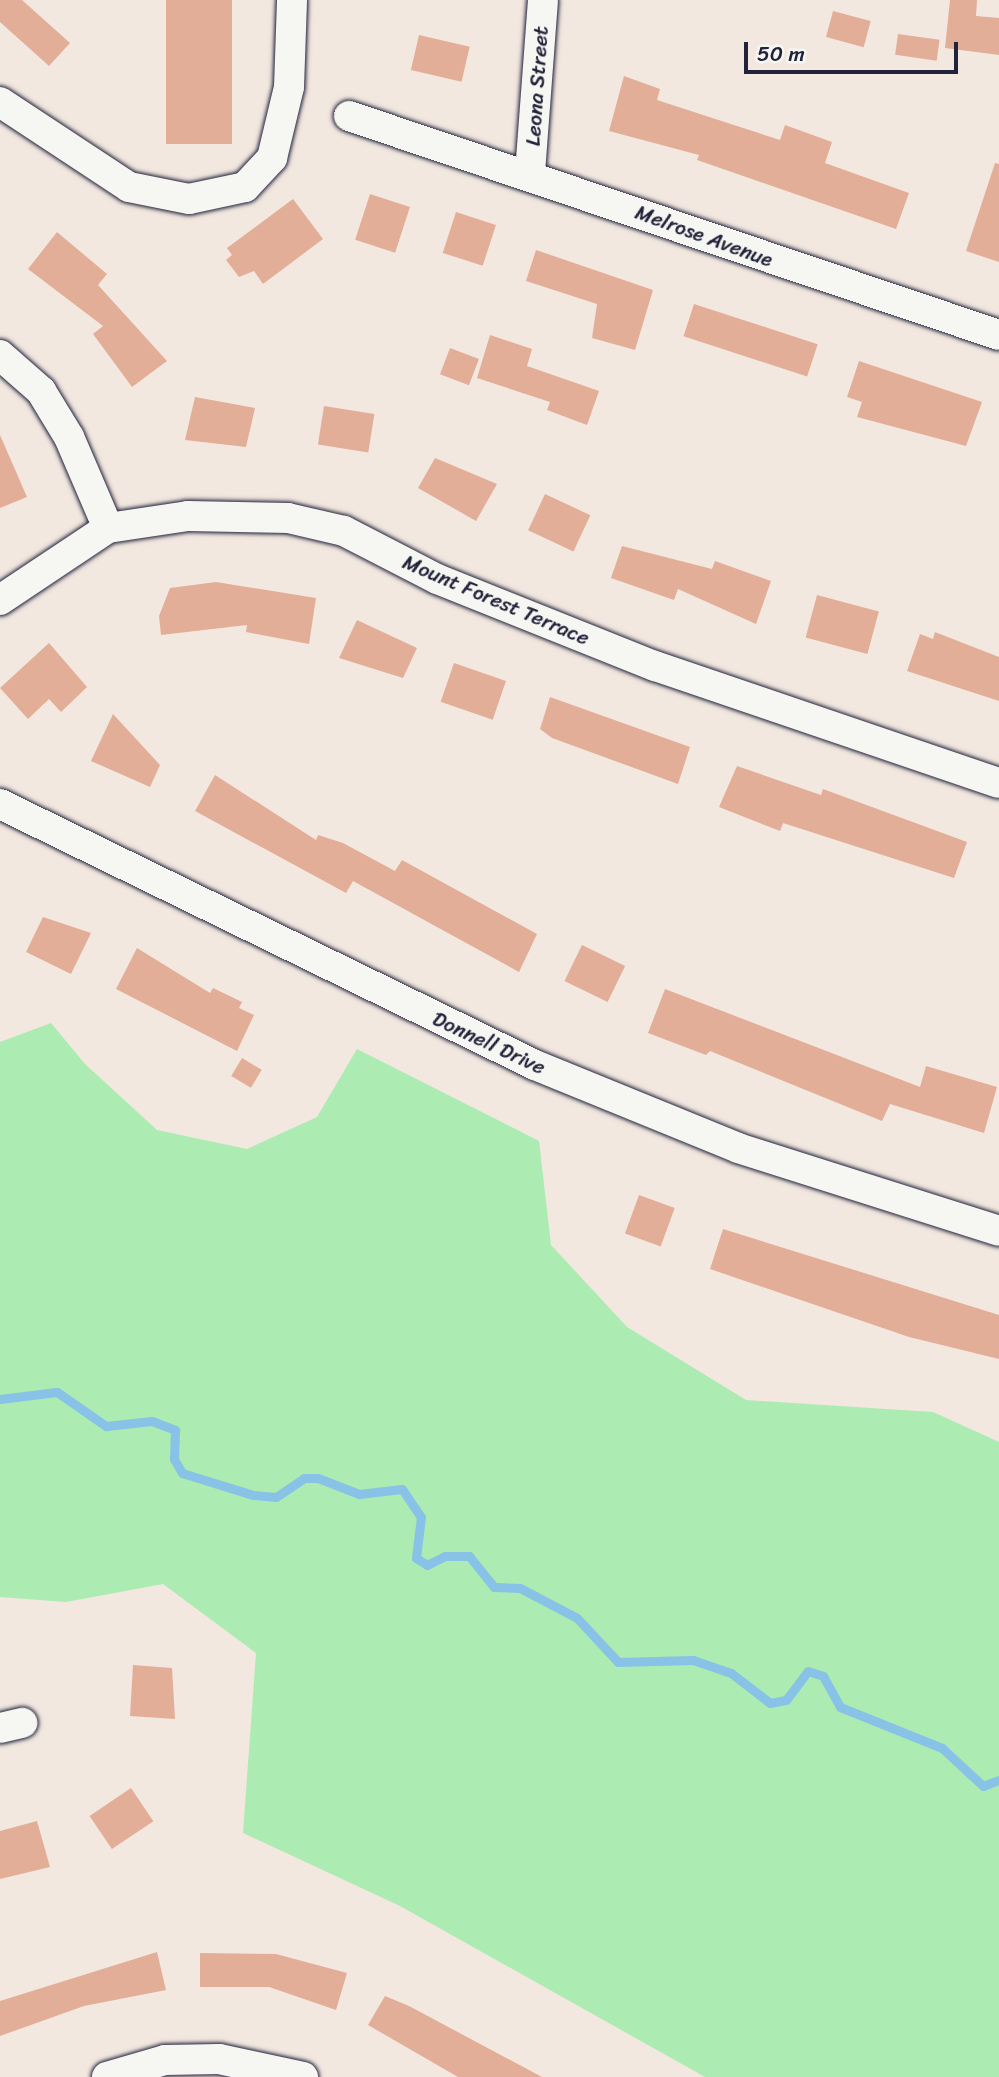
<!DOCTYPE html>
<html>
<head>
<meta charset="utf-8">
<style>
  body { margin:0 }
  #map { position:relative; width:999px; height:2077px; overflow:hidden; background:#f2e8e0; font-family:Sriracha,sans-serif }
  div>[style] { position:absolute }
  .green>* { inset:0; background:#acebb2 }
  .stream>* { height:9px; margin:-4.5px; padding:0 4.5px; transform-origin:4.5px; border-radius:4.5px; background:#88c2e7 }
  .building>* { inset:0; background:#e3ae98; transform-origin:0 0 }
  .roads { filter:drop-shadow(0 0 2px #22223b) drop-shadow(0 0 2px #22223b) }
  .minor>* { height:30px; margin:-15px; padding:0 15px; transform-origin:15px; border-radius:15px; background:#f6f6f2 }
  span { translate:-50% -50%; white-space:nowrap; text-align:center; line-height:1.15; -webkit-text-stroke:5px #f6f6f2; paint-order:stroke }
  .street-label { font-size:21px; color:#22223b }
  .scale { position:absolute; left:744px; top:42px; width:214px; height:32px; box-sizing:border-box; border:4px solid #22223b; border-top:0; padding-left:9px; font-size:21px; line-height:24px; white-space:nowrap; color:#22223b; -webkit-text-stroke:5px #f6f6f2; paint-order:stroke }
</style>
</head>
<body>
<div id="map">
  <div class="green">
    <i style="clip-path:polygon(51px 1023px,85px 1064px,157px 1130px,247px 1149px,317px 1117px,357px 1049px,539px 1141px,551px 1245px,627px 1327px,746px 1400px,933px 1412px,999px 1442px,999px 2077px,705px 2077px,400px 1906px,243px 1833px,256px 1653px,163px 1584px,66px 1602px,0 1597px,0 1042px)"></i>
  </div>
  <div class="stream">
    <i style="left:0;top:1399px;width:57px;rotate:-7deg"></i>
    <i style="left:57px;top:1392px;width:60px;rotate:34.8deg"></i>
    <i style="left:106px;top:1426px;width:46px;rotate:-6.2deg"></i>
    <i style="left:152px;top:1421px;width:25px;rotate:21deg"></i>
    <i style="left:175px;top:1430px;width:29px;rotate:92deg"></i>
    <i style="left:174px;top:1459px;width:16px;rotate:60deg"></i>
    <i style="left:182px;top:1473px;width:74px;rotate:17.2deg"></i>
    <i style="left:253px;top:1495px;width:23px;rotate:5deg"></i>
    <i style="left:276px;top:1497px;width:34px;rotate:-34deg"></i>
    <i style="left:304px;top:1478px;width:14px"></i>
    <i style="left:318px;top:1478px;width:44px;rotate:21.3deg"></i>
    <i style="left:359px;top:1494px;width:43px;rotate:-6.6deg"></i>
    <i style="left:402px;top:1489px;width:34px;rotate:56deg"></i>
    <i style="left:421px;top:1517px;width:41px;rotate:97deg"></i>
    <i style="left:416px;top:1558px;width:13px;rotate:32deg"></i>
    <i style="left:427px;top:1565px;width:20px;rotate:-27deg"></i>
    <i style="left:445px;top:1556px;width:24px"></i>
    <i style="left:469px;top:1556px;width:40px;rotate:51deg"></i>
    <i style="left:494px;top:1587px;width:26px;rotate:2deg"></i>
    <i style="left:520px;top:1588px;width:64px;rotate:27.8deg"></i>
    <i style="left:577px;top:1618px;width:60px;rotate:47deg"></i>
    <i style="left:618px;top:1662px;width:75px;rotate:-1.5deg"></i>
    <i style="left:693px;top:1660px;width:40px;rotate:18.9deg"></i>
    <i style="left:731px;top:1673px;width:49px;rotate:37.6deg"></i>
    <i style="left:770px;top:1703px;width:16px;rotate:-11deg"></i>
    <i style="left:786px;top:1700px;width:36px;rotate:-53deg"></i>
    <i style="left:808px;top:1671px;width:16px;rotate:18deg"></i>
    <i style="left:823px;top:1676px;width:35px;rotate:61deg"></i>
    <i style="left:840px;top:1707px;width:110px;rotate:21.9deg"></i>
    <i style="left:942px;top:1748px;width:56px;rotate:42.8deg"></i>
    <i style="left:983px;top:1786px;width:17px;rotate:-21deg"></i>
  </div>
  <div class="building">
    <i style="clip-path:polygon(0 0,22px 0,70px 43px,49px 66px,0 22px)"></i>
    <i style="left:166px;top:0;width:66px;height:144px"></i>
    <i style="clip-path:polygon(950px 0,977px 0,976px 16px,999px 18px,999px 55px,945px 48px)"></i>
    <i style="left:833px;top:11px;width:39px;height:27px;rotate:15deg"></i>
    <i style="left:898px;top:34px;width:42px;height:21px;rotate:8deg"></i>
    <i style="left:419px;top:35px;width:52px;height:36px;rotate:13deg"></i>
    <i style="clip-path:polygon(624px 76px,660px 89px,657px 100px,780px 140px,785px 125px,832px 142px,825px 163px,909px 193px,896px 229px,697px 160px,699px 155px,609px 131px)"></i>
    <i style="clip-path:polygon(995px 163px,999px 164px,999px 262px,966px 251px)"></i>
    <i style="left:370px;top:194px;width:42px;height:48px;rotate:18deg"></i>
    <i style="clip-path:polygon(293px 199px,323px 239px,263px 284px,254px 271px,239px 277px,226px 260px,232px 255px,227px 248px)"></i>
    <i style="left:456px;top:212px;width:42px;height:43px;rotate:18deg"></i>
    <i style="clip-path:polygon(57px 232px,107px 274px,98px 285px,167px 361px,132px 387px,93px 334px,103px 326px,28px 269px)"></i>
    <i style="clip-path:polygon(536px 250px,653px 290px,635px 350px,592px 338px,597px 304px,526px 281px)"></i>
    <i style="left:694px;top:304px;width:130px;height:34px;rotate:18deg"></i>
    <i style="clip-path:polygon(490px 335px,532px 349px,527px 366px,599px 391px,587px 425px,547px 410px,550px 402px,477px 378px)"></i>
    <i style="left:450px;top:348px;width:31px;height:28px;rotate:21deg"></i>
    <i style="clip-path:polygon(859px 361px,982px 402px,966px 446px,857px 417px,862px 402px,847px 397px)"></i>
    <i style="clip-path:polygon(195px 397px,255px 408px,246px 447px,185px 440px)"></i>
    <i style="left:324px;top:406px;width:51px;height:39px;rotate:9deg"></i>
    <i style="clip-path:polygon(0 435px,27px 497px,0 508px)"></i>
    <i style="clip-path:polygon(435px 458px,497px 484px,476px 521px,418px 488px)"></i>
    <i style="left:545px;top:494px;width:50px;height:40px;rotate:25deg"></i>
    <i style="clip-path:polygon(622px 546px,712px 569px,715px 561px,771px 581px,756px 624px,678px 589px,674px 600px,611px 578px)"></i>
    <i style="clip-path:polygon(216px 582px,316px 598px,309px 644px,246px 632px,247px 625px,161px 635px,159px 616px,170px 588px)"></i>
    <i style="left:817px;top:595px;width:64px;height:44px;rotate:15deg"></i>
    <i style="clip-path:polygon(357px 620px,417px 648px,403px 678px,339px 658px)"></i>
    <i style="clip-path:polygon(935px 632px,999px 657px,999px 701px,907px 671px,920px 634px,933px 639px)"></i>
    <i style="clip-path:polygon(49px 643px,87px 687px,61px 712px,49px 699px,28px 719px,0 688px)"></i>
    <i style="left:454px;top:663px;width:55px;height:41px;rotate:19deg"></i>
    <i style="clip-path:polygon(550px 697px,690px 747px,678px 784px,552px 738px,540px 729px)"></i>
    <i style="clip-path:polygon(113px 714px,160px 765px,150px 787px,91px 761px)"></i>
    <i style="clip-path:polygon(737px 766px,821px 795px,823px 789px,967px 842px,954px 878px,783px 823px,780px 831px,719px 807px)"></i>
    <i style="clip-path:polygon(215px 775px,316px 840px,318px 835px,343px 843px,395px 871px,402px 860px,537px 934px,519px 972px,353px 881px,346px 893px,195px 811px)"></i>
    <i style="clip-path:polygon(43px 917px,91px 933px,71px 974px,26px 952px)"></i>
    <i style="left:582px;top:945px;width:48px;height:40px;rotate:26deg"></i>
    <i style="clip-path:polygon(137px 948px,210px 993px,213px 988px,242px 1002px,239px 1008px,254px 1015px,237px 1051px,116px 989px)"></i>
    <i style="clip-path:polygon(665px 989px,920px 1087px,926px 1066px,997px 1087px,984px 1133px,890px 1104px,882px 1121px,710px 1051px,706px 1055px,648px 1033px)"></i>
    <i style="left:242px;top:1058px;width:23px;height:21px;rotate:31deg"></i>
    <i style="left:639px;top:1195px;width:38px;height:41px;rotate:20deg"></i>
    <i style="clip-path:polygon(723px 1229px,999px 1315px,999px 1359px,909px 1337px,710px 1269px)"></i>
    <i style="clip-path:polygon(133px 1665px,172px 1668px,175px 1719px,130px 1716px)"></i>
    <i style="left:131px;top:1788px;width:40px;height:50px;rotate:56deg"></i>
    <i style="clip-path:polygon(37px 1821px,50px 1867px,0 1879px,0 1831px)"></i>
    <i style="clip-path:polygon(157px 1952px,166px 1990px,84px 2006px,0 2036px,0 2001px)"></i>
    <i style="clip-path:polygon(200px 1953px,276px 1954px,347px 1973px,336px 2010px,269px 1987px,200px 1987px)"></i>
    <i style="clip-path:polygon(385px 1996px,409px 2006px,542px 2077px,458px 2077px,368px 2025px)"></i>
  </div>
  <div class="roads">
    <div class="minor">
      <i style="left:0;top:102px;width:154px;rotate:33.4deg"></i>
      <i style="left:129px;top:187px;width:61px;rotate:11.3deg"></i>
      <i style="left:189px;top:199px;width:57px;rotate:-12.1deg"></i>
      <i style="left:245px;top:187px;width:40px;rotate:-47deg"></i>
      <i style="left:272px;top:158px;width:73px;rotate:-76.5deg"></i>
      <i style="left:289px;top:87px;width:87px;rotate:-88deg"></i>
      <i style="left:349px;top:116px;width:686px;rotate:18.62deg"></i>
      <i style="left:530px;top:173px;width:173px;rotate:-85.7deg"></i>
      <i style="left:0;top:355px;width:55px;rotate:41.3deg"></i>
      <i style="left:41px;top:391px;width:54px;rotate:58.7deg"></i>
      <i style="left:69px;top:437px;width:99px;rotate:66.8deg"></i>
      <i style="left:0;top:600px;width:130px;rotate:-33.7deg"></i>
      <i style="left:108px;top:528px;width:81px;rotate:-8.5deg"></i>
      <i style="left:188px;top:516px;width:100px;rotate:1.1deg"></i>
      <i style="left:288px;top:518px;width:57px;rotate:13.1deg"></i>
      <i style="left:344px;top:531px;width:105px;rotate:27.3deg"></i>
      <i style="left:437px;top:579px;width:235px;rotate:21.8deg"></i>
      <i style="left:655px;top:666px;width:363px;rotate:18.8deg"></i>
      <i style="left:0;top:804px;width:595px;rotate:26.01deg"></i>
      <i style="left:535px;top:1065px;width:219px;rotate:22.2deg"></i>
      <i style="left:738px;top:1148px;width:274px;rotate:17.6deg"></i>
      <i style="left:0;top:1728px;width:23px;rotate:-13deg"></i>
      <i style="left:107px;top:2077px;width:60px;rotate:-16.3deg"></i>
      <i style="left:165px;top:2060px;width:54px;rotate:-1.1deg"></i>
      <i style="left:219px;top:2059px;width:86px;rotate:12.1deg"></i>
    </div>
  </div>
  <div class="street-label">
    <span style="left:537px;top:86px;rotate:-86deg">Leona Street</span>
    <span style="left:704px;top:236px;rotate:20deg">Melrose Avenue</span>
    <span style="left:496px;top:600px;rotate:23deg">Mount Forest Terrace</span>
    <span style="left:489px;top:1043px;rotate:25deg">Donnell Drive</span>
  </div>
  <div class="scale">50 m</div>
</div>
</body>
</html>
